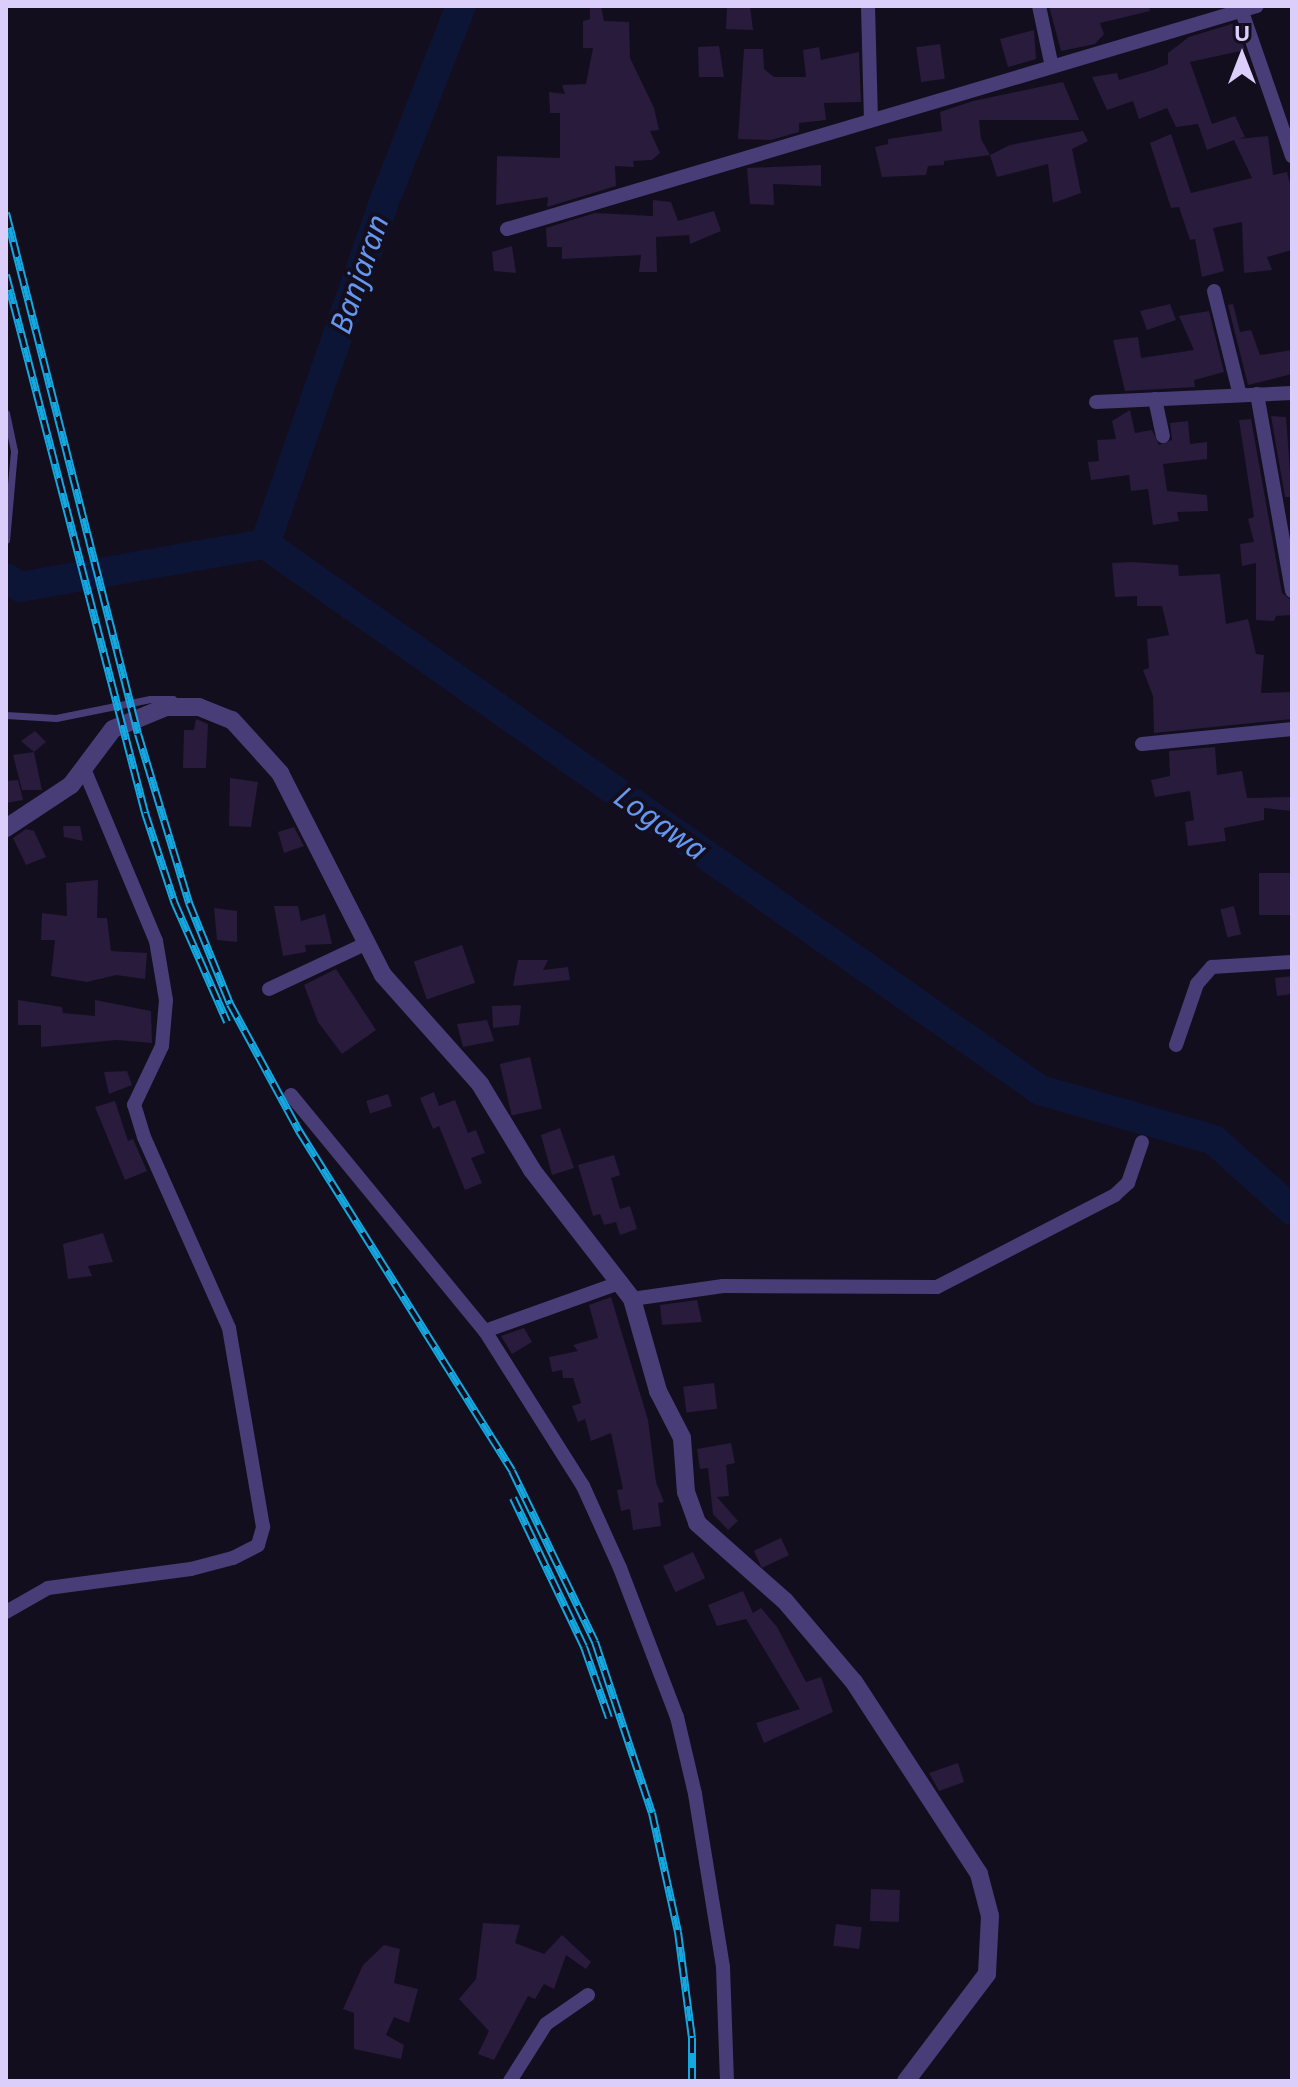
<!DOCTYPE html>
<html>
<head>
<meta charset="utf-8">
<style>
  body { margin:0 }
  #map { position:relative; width:1298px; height:2087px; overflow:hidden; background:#130e1d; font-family:"Noto Sans",sans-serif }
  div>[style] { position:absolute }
  .river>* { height:30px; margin:-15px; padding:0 15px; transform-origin:15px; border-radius:15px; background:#0d1537 }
  .building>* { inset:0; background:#281b3c; transform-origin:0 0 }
  .service>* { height:7px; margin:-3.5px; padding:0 3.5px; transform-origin:3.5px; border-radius:3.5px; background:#493d78 }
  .minor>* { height:14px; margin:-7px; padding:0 7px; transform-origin:7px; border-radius:7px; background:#493d78 }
  .tertiary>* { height:18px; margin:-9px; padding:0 9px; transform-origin:9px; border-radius:9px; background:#493d78 }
  .rail>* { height:8px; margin-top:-4px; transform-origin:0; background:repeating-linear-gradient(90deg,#130e1d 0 15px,#14a7e0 0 30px); box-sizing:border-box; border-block:2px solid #14a7e0 }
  span { translate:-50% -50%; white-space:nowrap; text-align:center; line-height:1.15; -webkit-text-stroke:8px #130e1d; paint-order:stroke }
  .water-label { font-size:30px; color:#6597f1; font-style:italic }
  .frame { position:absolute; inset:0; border:8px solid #dbcefb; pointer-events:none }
  .north { position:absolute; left:1202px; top:16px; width:80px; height:80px; -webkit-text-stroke:6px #130e1d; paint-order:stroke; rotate:0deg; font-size:22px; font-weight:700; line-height:32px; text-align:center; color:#dbcefb }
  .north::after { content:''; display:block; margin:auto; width:28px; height:36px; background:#dbcefb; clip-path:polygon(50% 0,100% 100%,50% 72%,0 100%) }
</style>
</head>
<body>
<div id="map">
  <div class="river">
    <i style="left:265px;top:544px;width:367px;rotate:-70.8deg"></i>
    <i style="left:386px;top:197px;width:205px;rotate:-68.6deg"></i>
    <i style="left:6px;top:578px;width:17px;rotate:33deg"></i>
    <i style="left:20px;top:587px;width:249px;rotate:-10deg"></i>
    <i style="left:265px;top:544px;width:948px;rotate:35.17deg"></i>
    <i style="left:1040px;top:1090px;width:181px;rotate:16deg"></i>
    <i style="left:1214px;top:1140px;width:105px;rotate:41.9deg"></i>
  </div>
  <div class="building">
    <i style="clip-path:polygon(590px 6px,601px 6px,604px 21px,629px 22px,630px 58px,654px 108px,659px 130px,650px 131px,660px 153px,652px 160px,633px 161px,634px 167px,615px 166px,616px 186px,547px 207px,548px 197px,496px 205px,497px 156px,560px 158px,560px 113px,550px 113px,549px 92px,565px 94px,562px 85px,586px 84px,593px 48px,583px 48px,583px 21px,590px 19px)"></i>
    <i style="clip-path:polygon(727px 6px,750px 6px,753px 30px,726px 29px)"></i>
    <i style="clip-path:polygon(1049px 6px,1149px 6px,1150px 11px,1100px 23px,1104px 34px,1095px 44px,1061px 51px)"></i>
    <i style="clip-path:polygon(1235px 23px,1245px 50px,1190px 62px,1212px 124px,1235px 116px,1245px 137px,1238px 139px,1268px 136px,1273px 175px,1287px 172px,1292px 191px,1292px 250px,1267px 257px,1272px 270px,1244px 273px,1242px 222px,1213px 228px,1224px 271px,1202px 277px,1195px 239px,1190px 240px,1179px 207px,1171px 208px,1150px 143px,1171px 134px,1191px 193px,1252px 178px,1234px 140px,1207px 150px,1198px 124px,1176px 127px,1167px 108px,1139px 119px,1133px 101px,1107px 110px,1092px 77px,1117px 73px,1119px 80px,1153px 70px,1168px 64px,1168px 53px,1189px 37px)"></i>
    <i style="clip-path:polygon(1034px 30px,1036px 59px,1008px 67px,1000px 39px)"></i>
    <i style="left:940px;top:44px;width:35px;height:24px;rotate:82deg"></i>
    <i style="clip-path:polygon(719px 46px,724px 77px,699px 77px,698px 47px)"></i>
    <i style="clip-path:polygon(819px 47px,821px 60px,859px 52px,861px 102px,824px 103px,826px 120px,799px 123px,799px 132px,771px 140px,738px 139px,744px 49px,763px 49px,764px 69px,774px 77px,806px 77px,803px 50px)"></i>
    <i style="clip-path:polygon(1063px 82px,1079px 120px,979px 120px,981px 139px,990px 155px,1010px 145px,1083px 131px,1088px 141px,1072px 149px,1081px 193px,1053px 203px,1048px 164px,997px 177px,990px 155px,944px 161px,944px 165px,928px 166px,926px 175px,882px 177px,875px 147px,888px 144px,888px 139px,942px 131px,940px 112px,973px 101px)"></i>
    <i style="clip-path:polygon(821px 165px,821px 186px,773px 184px,774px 205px,750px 204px,747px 168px)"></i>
    <i style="clip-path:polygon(653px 200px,671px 202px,678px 221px,714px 211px,721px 231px,690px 244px,689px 235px,656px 237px,657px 272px,639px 272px,641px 255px,562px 259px,562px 247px,547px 247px,546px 228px,595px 213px,653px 216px)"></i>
    <i style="clip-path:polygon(512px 246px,516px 273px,494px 271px,492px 252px)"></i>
    <i style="clip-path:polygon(1170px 304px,1176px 320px,1147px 330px,1140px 311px)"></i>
    <i style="clip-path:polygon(1233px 304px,1240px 332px,1251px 330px,1260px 355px,1292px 350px,1292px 374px,1248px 385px,1228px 305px)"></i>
    <i style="clip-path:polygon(1209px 311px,1224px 372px,1194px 380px,1195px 387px,1125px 391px,1113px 340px,1138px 337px,1141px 358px,1194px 350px,1179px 316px)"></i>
    <i style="clip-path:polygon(1130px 410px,1135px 433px,1152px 430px,1159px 445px,1172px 440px,1170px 423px,1188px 421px,1190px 444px,1207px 442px,1207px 459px,1163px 464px,1167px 491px,1207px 495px,1208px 511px,1177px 512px,1179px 521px,1153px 525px,1148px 489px,1131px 491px,1129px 475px,1091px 480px,1088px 462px,1099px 461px,1097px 440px,1116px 439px,1112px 421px)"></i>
    <i style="clip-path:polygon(1271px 416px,1286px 417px,1292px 497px,1285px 497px)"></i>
    <i style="clip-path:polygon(1251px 419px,1282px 593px,1292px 601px,1292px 615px,1276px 616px,1274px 621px,1256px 620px,1256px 563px,1242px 566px,1240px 544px,1254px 542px,1248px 519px,1254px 517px,1239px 420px)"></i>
    <i style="clip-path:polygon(1131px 562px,1178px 565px,1179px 576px,1220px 574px,1226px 624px,1248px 619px,1256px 654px,1264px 655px,1261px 693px,1292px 692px,1292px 719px,1154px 733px,1153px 696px,1143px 670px,1149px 668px,1147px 639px,1169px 635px,1162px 606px,1137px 606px,1137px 596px,1115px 597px,1112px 563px)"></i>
    <i style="clip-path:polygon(196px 719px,208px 724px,206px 768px,183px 768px,184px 730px,194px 730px)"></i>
    <i style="clip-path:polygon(35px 731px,46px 742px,34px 752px,21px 741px)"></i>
    <i style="clip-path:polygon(1215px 747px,1217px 775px,1242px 771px,1247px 798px,1292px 797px,1292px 811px,1264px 808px,1264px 820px,1224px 828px,1226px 841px,1188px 846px,1185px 822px,1194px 820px,1190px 791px,1155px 797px,1151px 780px,1170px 776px,1169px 751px)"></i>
    <i style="clip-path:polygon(34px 752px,42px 790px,22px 790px,13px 755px)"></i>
    <i style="clip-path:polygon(230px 778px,258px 782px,251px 827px,229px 826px)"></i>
    <i style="clip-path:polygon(18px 780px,23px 800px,6px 803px,6px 781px)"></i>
    <i style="clip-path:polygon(63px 826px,80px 826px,83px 841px,64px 837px)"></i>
    <i style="clip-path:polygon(294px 827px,304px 846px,284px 853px,278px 832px)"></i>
    <i style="clip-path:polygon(26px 829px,34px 831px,46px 857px,26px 865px,13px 838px)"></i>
    <i style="left:1292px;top:873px;width:42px;height:33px;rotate:90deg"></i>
    <i style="clip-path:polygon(98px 880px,97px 918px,107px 918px,111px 951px,147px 953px,145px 979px,116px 975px,87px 982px,51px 976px,55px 940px,41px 940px,42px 913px,67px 916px,66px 883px)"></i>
    <i style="clip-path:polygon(274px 906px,298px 906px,301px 921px,325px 914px,332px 944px,305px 945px,306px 952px,283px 956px)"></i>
    <i style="left:1234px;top:906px;width:29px;height:14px;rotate:76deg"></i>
    <i style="clip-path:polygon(214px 908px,237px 911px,237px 942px,217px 940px)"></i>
    <i style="left:462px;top:945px;width:40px;height:51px;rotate:71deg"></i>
    <i style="clip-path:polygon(518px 960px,548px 960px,543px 970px,568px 967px,570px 980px,513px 986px)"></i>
    <i style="clip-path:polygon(336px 969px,376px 1030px,342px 1054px,318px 1022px,304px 985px)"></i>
    <i style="clip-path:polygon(1292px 976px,1292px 994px,1277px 996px,1275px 978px)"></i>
    <i style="clip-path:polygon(18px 1000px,62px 1007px,63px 1013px,95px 1016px,95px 1000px,151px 1011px,152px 1043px,117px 1040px,41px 1047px,41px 1025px,18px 1025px)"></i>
    <i style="clip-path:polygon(521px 1005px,519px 1025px,493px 1028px,492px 1006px)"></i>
    <i style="clip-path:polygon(487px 1020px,494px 1041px,463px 1047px,457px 1024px)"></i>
    <i style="left:530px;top:1057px;width:53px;height:31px;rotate:77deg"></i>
    <i style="clip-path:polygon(127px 1071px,132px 1085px,109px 1094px,104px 1072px)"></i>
    <i style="clip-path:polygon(434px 1092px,439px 1106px,455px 1100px,468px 1133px,476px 1130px,485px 1153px,471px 1158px,482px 1183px,465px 1190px,439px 1126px,433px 1129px,420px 1098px)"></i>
    <i style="left:388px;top:1094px;width:13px;height:23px;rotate:72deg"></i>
    <i style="clip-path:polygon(115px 1101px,128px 1141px,133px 1139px,147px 1171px,125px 1180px,95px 1107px)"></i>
    <i style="clip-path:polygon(560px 1128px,574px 1168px,552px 1175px,541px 1135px)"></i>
    <i style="clip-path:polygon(614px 1155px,620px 1175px,611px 1178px,620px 1209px,630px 1206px,637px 1229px,620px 1235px,616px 1222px,604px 1225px,600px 1214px,593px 1216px,578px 1165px)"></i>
    <i style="clip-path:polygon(103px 1233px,113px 1262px,88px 1266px,92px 1276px,68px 1279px,63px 1244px)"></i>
    <i style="clip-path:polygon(611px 1297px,648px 1420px,656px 1482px,664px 1502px,658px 1503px,661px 1526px,633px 1530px,630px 1509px,621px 1511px,617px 1490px,623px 1489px,611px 1433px,591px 1441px,585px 1419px,578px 1422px,572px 1406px,581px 1403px,573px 1378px,563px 1378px,562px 1370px,552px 1372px,549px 1357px,578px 1351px,573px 1345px,598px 1338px,589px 1305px)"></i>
    <i style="clip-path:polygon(697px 1300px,702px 1322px,662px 1325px,660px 1305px)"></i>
    <i style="clip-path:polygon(524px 1328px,532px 1342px,512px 1354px,501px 1336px)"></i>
    <i style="left:714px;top:1383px;width:26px;height:31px;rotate:83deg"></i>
    <i style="clip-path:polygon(731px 1443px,735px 1463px,726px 1465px,729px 1496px,717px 1497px,738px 1521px,728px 1530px,713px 1514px,708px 1468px,700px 1469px,697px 1449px)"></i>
    <i style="left:781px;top:1538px;width:19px;height:30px;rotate:65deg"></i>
    <i style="left:693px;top:1552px;width:29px;height:33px;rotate:65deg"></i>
    <i style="clip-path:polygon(743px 1591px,753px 1613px,761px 1608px,777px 1627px,806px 1682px,821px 1677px,833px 1712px,764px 1743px,756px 1723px,800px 1709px,746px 1619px,717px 1626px,708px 1605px)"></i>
    <i style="clip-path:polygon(958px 1763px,964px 1782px,939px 1791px,929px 1773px)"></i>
    <i style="left:871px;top:1889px;width:29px;height:32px;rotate:2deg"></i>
    <i style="clip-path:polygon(483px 1923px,520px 1925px,515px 1943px,544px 1954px,562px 1935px,591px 1962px,586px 1969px,566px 1955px,554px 1989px,544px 1984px,535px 1999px,528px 1996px,494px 2060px,478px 2054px,489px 2031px,459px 1999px,476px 1979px)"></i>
    <i style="left:836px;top:1924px;width:26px;height:22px;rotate:7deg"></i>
    <i style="clip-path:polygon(384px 1945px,400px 1949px,394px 1983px,418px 1989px,409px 2023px,394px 2017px,386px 2035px,404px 2045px,401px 2059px,354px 2049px,354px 2013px,343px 2009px,363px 1965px)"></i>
  </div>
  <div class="service">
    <i style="left:6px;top:413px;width:39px;rotate:78deg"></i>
    <i style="left:14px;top:451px;width:89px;rotate:95.1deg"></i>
    <i style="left:6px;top:715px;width:50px;rotate:3.4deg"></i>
    <i style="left:56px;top:718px;width:96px;rotate:-11.4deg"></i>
    <i style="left:150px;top:699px;width:23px"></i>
  </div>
  <div class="minor">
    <i style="left:868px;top:6px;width:113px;rotate:88.5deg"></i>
    <i style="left:1039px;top:6px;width:62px;rotate:78deg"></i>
    <i style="left:1240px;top:6px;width:159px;rotate:70.9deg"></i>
    <i style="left:507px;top:229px;width:782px;rotate:-16.56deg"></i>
    <i style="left:1214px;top:291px;width:107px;rotate:76deg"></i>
    <i style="left:1257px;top:394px;width:200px;rotate:79.9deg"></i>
    <i style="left:1155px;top:399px;width:38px;rotate:78deg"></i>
    <i style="left:1096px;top:402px;width:196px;rotate:-2.6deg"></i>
    <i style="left:1142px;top:744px;width:151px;rotate:-5.7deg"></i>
    <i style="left:269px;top:989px;width:106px;rotate:-25.1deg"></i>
    <i style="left:1176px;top:1045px;width:65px;rotate:-71deg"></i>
    <i style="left:1197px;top:984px;width:23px;rotate:-49deg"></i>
    <i style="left:1212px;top:967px;width:80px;rotate:-3.6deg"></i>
    <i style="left:291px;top:1095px;width:306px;rotate:50.6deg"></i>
    <i style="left:485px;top:1331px;width:183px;rotate:57.7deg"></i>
    <i style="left:583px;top:1486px;width:90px;rotate:65.7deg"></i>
    <i style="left:620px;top:1568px;width:160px;rotate:69.1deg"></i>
    <i style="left:677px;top:1717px;width:79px;rotate:76.8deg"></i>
    <i style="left:695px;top:1794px;width:175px;rotate:80.8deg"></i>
    <i style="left:723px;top:1967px;width:114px;rotate:88deg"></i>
    <i style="left:632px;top:1299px;width:92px;rotate:-8.1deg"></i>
    <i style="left:723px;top:1286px;width:214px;rotate:0.3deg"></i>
    <i style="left:937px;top:1287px;width:200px;rotate:-27.3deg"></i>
    <i style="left:1115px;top:1195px;width:18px;rotate:-43deg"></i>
    <i style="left:1128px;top:1183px;width:43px;rotate:-71.1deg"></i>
    <i style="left:485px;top:1331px;width:145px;rotate:-19.7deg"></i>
    <i style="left:6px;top:1612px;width:48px;rotate:-29.7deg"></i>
    <i style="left:48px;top:1588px;width:144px;rotate:-7.6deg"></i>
    <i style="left:191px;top:1569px;width:43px;rotate:-14.7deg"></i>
    <i style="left:233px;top:1558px;width:28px;rotate:-27deg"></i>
    <i style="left:258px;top:1545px;width:19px;rotate:-74deg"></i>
    <i style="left:263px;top:1527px;width:202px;rotate:-99.7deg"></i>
    <i style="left:229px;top:1328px;width:209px;rotate:-114deg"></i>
    <i style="left:144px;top:1137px;width:34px;rotate:-107deg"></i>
    <i style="left:134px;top:1105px;width:65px;rotate:-64.6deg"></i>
    <i style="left:162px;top:1046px;width:46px;rotate:-85deg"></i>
    <i style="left:166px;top:1000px;width:60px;rotate:-99.6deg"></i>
    <i style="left:156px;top:941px;width:184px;rotate:-112.7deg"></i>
    <i style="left:510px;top:2081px;width:67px;rotate:-57.7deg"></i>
    <i style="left:546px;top:2024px;width:51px;rotate:-34.6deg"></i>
  </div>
  <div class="tertiary">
    <i style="left:6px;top:828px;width:78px;rotate:-33.5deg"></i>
    <i style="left:71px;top:785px;width:70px;rotate:-53.1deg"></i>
    <i style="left:113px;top:729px;width:57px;rotate:-22.5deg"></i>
    <i style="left:166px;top:707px;width:33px"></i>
    <i style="left:199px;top:707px;width:35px;rotate:22deg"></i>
    <i style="left:232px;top:720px;width:72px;rotate:47.8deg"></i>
    <i style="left:280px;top:773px;width:227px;rotate:63deg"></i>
    <i style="left:383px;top:975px;width:146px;rotate:48.3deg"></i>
    <i style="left:480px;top:1084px;width:100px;rotate:58.8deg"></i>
    <i style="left:532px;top:1170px;width:163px;rotate:52.2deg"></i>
    <i style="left:632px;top:1299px;width:96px;rotate:74.2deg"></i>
    <i style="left:658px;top:1391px;width:53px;rotate:62.9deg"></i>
    <i style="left:682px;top:1438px;width:54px;rotate:85.8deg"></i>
    <i style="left:686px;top:1492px;width:33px;rotate:70deg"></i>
    <i style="left:697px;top:1523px;width:118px;rotate:41.6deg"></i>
    <i style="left:785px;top:1601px;width:106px;rotate:49.6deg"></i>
    <i style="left:854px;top:1682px;width:229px;rotate:56.9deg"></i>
    <i style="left:979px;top:1874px;width:43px;rotate:75.3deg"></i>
    <i style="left:990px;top:1916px;width:58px;rotate:93deg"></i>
    <i style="left:987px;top:1974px;width:134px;rotate:127.1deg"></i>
  </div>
  <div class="rail">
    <i style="left:6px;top:213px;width:537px;rotate:75.78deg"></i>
    <i style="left:138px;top:734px;width:177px;rotate:73.2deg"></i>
    <i style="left:189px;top:903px;width:109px;rotate:67.9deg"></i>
    <i style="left:230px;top:1004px;width:145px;rotate:61.5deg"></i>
    <i style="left:299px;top:1131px;width:401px;rotate:57.9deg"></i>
    <i style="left:512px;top:1471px;width:190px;rotate:64.1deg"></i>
    <i style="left:595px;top:1642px;width:180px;rotate:71.6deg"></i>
    <i style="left:652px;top:1813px;width:122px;rotate:77.7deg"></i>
    <i style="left:678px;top:1932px;width:107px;rotate:82.5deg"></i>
    <i style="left:692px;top:2038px;width:43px;rotate:90deg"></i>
    <i style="left:6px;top:275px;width:556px;rotate:75.51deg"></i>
    <i style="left:145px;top:813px;width:96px;rotate:71.8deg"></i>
    <i style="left:175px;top:904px;width:129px;rotate:66.2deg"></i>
    <i style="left:513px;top:1498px;width:165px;rotate:64.5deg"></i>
    <i style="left:584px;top:1647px;width:75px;rotate:70.6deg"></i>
  </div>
  <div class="water-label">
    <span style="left:359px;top:274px;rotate:-71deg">Banjaran</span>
    <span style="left:661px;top:823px;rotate:35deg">Logawa</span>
  </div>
  <div class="frame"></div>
  <div class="north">U</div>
</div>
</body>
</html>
